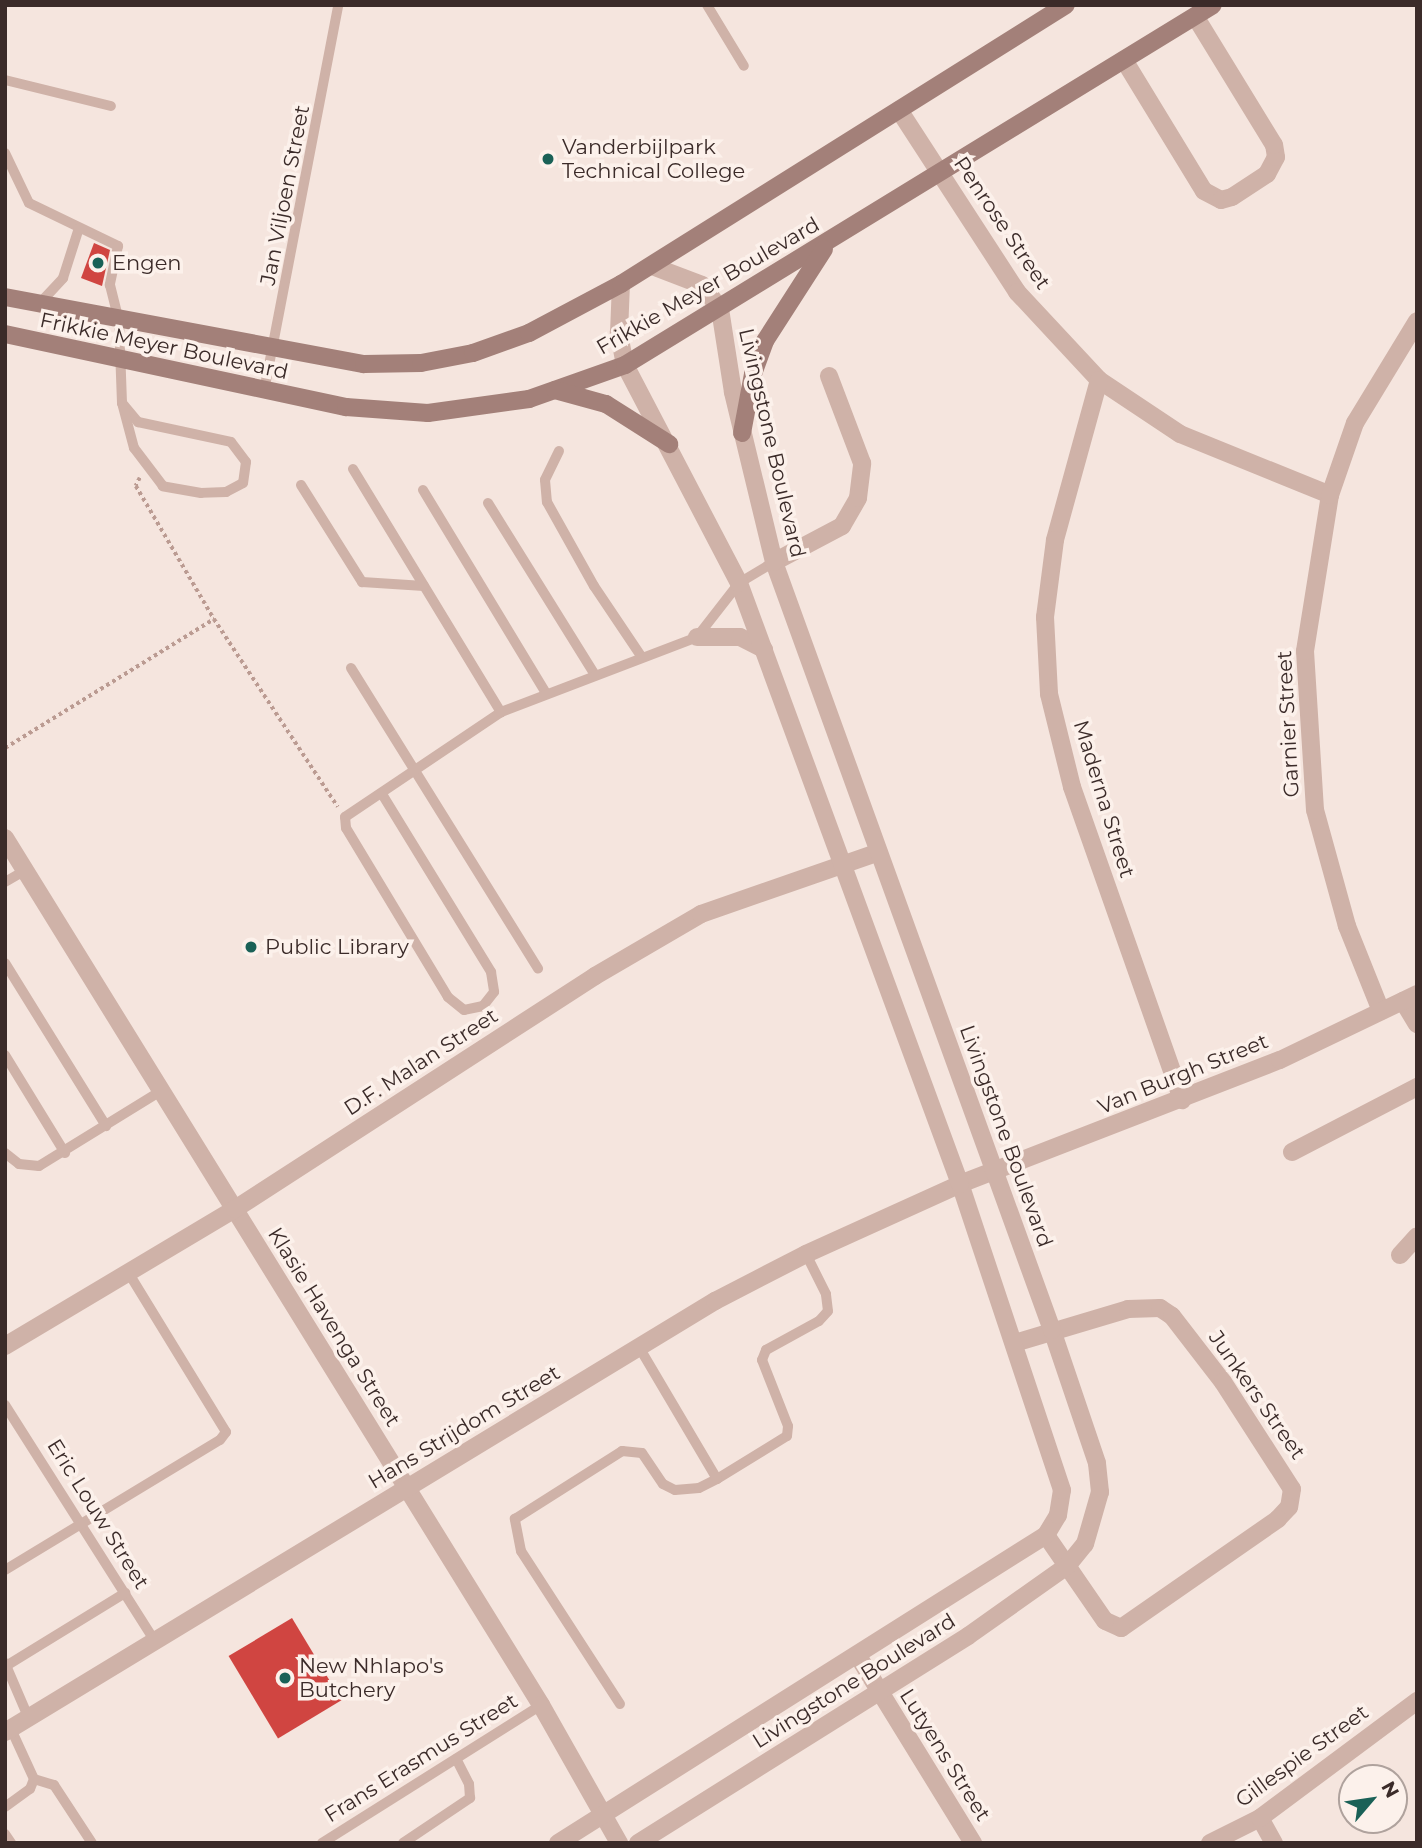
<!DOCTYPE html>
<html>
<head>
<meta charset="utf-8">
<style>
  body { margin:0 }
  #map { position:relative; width:1422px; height:1848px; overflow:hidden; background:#f5e5de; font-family:Montserrat,sans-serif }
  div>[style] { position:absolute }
  .building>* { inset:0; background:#d04541; transform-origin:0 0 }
  .path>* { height:3.5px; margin-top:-1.75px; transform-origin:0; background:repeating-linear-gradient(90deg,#bb9b92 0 3.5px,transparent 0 7px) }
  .service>* { height:10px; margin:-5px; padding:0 5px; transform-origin:5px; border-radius:5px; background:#cfb2a8 }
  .minor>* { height:18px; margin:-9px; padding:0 9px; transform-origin:9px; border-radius:9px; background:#cfb2a8 }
  .tertiary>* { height:18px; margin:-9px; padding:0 9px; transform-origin:9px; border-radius:9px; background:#cfb2a8 }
  .secondary>* { height:18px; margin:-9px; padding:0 9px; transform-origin:9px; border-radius:9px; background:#a38079 }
  .dots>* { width:19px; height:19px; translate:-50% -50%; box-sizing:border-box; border:4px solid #fcf1eb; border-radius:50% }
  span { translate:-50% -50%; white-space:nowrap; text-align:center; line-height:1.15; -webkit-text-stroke:7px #fcf1eb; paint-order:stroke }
  .poi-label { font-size:21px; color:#3b2b29 }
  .left { translate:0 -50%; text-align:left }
  .street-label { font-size:21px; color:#3b2b29 }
  .frame { position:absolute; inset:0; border:7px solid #3b2b29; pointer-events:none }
  .north { position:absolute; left:1338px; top:1764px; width:70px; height:70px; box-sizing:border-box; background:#fcf1eb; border:2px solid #afa29d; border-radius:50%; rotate:61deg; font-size:19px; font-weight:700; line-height:28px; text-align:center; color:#3b2b29 }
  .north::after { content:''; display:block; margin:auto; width:24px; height:32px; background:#1a6157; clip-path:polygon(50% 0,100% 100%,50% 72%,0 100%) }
</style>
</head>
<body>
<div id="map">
  <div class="building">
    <i style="clip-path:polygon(94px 243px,110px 250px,102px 286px,81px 278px)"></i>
    <i style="left:292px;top:1618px;width:96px;height:74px;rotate:59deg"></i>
  </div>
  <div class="path">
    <i style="left:140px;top:478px;width:9px;rotate:117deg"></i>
    <i style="left:136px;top:486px;width:154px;rotate:59.6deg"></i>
    <i style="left:214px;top:619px;width:225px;rotate:56.6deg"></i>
    <i style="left:5px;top:748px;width:246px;rotate:-31.7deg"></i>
  </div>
  <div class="service">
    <i style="left:707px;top:5px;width:71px;rotate:58.8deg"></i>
    <i style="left:5px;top:80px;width:109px;rotate:13.8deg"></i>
    <i style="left:5px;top:153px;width:55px;rotate:64.4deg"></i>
    <i style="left:29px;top:203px;width:99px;rotate:25.8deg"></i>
    <i style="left:118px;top:246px;width:40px;rotate:102deg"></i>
    <i style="left:110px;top:285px;width:37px;rotate:76deg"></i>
    <i style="left:119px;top:321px;width:82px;rotate:87.9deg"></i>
    <i style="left:122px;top:403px;width:25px;rotate:50deg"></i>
    <i style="left:138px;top:422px;width:95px;rotate:12.1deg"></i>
    <i style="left:231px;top:442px;width:25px;rotate:53deg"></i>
    <i style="left:246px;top:462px;width:21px;rotate:98deg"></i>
    <i style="left:243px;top:483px;width:19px;rotate:152deg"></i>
    <i style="left:226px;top:492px;width:25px;rotate:178deg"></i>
    <i style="left:201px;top:493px;width:39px;rotate:-170deg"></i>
    <i style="left:163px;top:486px;width:48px;rotate:-127.3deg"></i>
    <i style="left:134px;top:448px;width:47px;rotate:-104.9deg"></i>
    <i style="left:40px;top:303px;width:34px;rotate:-47deg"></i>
    <i style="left:63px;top:278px;width:52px;rotate:-72.3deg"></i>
    <i style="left:264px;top:391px;width:393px;rotate:-79.1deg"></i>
    <i style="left:559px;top:451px;width:32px;rotate:116deg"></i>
    <i style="left:545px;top:480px;width:22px;rotate:85deg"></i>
    <i style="left:547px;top:502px;width:96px;rotate:60.8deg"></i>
    <i style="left:594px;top:586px;width:84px;rotate:56.1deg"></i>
    <i style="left:353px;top:469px;width:285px;rotate:58.7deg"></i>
    <i style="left:301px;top:485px;width:115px;rotate:57.8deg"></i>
    <i style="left:362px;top:582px;width:62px;rotate:3.7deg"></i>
    <i style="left:423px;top:490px;width:237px;rotate:58.8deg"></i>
    <i style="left:488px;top:503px;width:203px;rotate:58.1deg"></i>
    <i style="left:351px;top:668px;width:354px;rotate:58.1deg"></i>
    <i style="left:382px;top:794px;width:209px;rotate:58.5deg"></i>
    <i style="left:491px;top:972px;width:20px;rotate:81deg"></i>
    <i style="left:494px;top:992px;width:18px;rotate:128deg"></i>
    <i style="left:483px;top:1006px;width:19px;rotate:168deg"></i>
    <i style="left:464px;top:1010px;width:21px;rotate:-141deg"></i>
    <i style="left:448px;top:997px;width:197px;rotate:-121.1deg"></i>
    <i style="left:346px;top:828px;width:11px;rotate:-95deg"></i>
    <i style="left:345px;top:817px;width:188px;rotate:-33.9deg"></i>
    <i style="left:501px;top:712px;width:210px;rotate:-20.9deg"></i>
    <i style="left:697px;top:637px;width:68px;rotate:-52.1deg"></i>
    <i style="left:739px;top:583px;width:41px;rotate:-31deg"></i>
    <i style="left:5px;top:882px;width:24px;rotate:-30deg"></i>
    <i style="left:5px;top:963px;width:192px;rotate:58.2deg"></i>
    <i style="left:5px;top:1055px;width:115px;rotate:58.5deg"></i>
    <i style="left:5px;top:1153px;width:18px;rotate:38deg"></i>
    <i style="left:19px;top:1164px;width:20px;rotate:6deg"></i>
    <i style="left:39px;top:1166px;width:143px;rotate:-31.6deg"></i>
    <i style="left:5px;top:1405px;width:282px;rotate:57.6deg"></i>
    <i style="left:717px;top:1479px;width:82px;rotate:-31.6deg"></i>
    <i style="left:787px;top:1436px;width:10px;rotate:-84deg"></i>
    <i style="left:788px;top:1426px;width:71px;rotate:-111.5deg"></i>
    <i style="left:762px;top:1360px;width:11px;rotate:-68deg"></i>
    <i style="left:766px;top:1350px;width:60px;rotate:-28.7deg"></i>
    <i style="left:819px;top:1321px;width:13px;rotate:-48deg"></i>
    <i style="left:828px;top:1311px;width:17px;rotate:-97deg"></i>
    <i style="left:826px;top:1294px;width:45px;rotate:-116.6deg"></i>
    <i style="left:5px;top:1570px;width:251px;rotate:-31.2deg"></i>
    <i style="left:220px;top:1440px;width:10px;rotate:-53deg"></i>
    <i style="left:226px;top:1432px;width:188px;rotate:-121.5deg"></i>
    <i style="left:5px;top:1663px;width:61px;rotate:66.8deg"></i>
    <i style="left:6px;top:1666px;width:140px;rotate:-31.5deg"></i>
    <i style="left:620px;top:1704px;width:182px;rotate:-122.9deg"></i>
    <i style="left:521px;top:1551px;width:33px;rotate:-101deg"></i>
    <i style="left:515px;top:1519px;width:127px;rotate:-32.4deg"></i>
    <i style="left:622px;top:1451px;width:20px;rotate:6deg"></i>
    <i style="left:642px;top:1453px;width:37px;rotate:56deg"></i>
    <i style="left:663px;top:1484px;width:13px;rotate:27deg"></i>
    <i style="left:675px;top:1490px;width:24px;rotate:-5deg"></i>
    <i style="left:699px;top:1488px;width:20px;rotate:-27deg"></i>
    <i style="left:717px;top:1479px;width:153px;rotate:-120.6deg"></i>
    <i style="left:34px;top:1779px;width:21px;rotate:17deg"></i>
    <i style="left:54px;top:1785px;width:69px;rotate:56.8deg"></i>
    <i style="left:5px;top:1807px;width:31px;rotate:-36deg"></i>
    <i style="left:30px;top:1789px;width:11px;rotate:-68deg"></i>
    <i style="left:34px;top:1779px;width:55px;rotate:-114.7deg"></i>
    <i style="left:5px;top:1834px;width:11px;rotate:56deg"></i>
    <i style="left:322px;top:1843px;width:259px;rotate:-32.2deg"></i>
    <i style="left:403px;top:1843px;width:81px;rotate:-33.9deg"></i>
    <i style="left:470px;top:1798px;width:14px;rotate:-94deg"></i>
    <i style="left:469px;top:1784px;width:28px;rotate:-117deg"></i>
  </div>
  <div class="minor">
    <i style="left:1124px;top:60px;width:153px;rotate:58.6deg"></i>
    <i style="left:1204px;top:191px;width:19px;rotate:28deg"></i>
    <i style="left:1221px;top:200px;width:11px;rotate:-15deg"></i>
    <i style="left:1232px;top:197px;width:42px;rotate:-33.3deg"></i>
    <i style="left:1267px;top:174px;width:19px;rotate:-62deg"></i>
    <i style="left:1276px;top:157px;width:12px;rotate:-99deg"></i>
    <i style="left:1274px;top:145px;width:151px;rotate:-121.5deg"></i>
    <i style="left:899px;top:110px;width:217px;rotate:57deg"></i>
    <i style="left:1017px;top:292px;width:120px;rotate:47deg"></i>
    <i style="left:1099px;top:380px;width:97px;rotate:33.7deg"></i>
    <i style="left:1180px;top:434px;width:162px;rotate:22.1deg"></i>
    <i style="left:1099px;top:380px;width:166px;rotate:105.4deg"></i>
    <i style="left:1055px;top:540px;width:78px;rotate:97.4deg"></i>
    <i style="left:1045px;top:617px;width:77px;rotate:87deg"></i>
    <i style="left:1049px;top:694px;width:96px;rotate:76.1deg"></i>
    <i style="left:1072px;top:787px;width:332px;rotate:70.6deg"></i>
    <i style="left:774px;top:562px;width:77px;rotate:-27.9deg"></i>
    <i style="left:842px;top:526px;width:32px;rotate:-60deg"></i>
    <i style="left:858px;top:498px;width:35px;rotate:-83deg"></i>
    <i style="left:862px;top:463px;width:93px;rotate:-110.8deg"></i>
    <i style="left:5px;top:838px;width:1019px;rotate:58.27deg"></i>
    <i style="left:541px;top:1705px;width:159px;rotate:60.5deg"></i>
    <i style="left:1403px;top:1001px;width:27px;rotate:59deg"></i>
    <i style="left:1381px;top:1011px;width:92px;rotate:-111.8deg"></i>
    <i style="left:1347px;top:926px;width:120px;rotate:-105.4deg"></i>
    <i style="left:1315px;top:810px;width:159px;rotate:-93.6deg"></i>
    <i style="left:1305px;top:651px;width:158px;rotate:-80.9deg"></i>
    <i style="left:1330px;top:495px;width:76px;rotate:-70.9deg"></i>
    <i style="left:1355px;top:423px;width:119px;rotate:-58.7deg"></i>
    <i style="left:1292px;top:1152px;width:141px;rotate:-27.5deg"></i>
    <i style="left:1400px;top:1255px;width:25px;rotate:-48deg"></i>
    <i style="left:1015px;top:1343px;width:118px;rotate:-16.7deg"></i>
    <i style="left:1128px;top:1309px;width:32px;rotate:-2deg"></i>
    <i style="left:1160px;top:1308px;width:14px;rotate:34deg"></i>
    <i style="left:1172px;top:1316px;width:83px;rotate:52.3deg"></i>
    <i style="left:1223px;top:1382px;width:127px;rotate:57.2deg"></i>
    <i style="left:1292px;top:1489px;width:18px;rotate:99deg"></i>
    <i style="left:1289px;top:1507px;width:16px;rotate:133deg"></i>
    <i style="left:1278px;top:1519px;width:191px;rotate:145.2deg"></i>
    <i style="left:1121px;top:1628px;width:17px;rotate:-156deg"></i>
    <i style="left:1105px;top:1621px;width:104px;rotate:-124.5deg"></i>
    <i style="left:5px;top:1346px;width:268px;rotate:-30.8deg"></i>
    <i style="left:235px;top:1209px;width:429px;rotate:-32.9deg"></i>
    <i style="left:595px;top:976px;width:123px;rotate:-30.3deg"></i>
    <i style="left:701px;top:914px;width:188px;rotate:-19.2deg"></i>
    <i style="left:858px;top:1656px;width:220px;rotate:58.4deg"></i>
    <i style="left:5px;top:1732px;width:831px;rotate:-31.26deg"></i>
    <i style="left:715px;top:1301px;width:102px;rotate:-27.3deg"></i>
    <i style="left:806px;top:1254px;width:169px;rotate:-24.4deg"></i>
    <i style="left:960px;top:1184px;width:343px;rotate:-21.2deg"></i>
    <i style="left:1280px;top:1060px;width:152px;rotate:-25.7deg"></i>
    <i style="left:1260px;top:1818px;width:29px;rotate:61deg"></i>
    <i style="left:1210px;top:1843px;width:56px;rotate:-26.6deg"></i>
    <i style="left:1260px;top:1818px;width:196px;rotate:-36.7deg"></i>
  </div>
  <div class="tertiary">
    <i style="left:697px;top:637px;width:43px"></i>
    <i style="left:740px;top:637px;width:27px;rotate:27deg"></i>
    <i style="left:558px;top:1843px;width:577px;rotate:-32.26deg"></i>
    <i style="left:1046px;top:1535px;width:23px;rotate:-59deg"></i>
    <i style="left:1058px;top:1515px;width:25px;rotate:-81deg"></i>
    <i style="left:1062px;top:1490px;width:323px;rotate:-108.4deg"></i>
    <i style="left:960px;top:1184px;width:640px;rotate:-110.19deg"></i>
    <i style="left:739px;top:583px;width:246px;rotate:-117.6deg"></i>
    <i style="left:625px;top:365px;width:33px;rotate:-101deg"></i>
    <i style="left:619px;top:333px;width:49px;rotate:-87.7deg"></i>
    <i style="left:638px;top:1843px;width:390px;rotate:-32.1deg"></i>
    <i style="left:968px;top:1636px;width:121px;rotate:-35.3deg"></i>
    <i style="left:1067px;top:1566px;width:28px;rotate:-51deg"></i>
    <i style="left:1085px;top:1544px;width:54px;rotate:-73.9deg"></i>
    <i style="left:1100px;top:1492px;width:29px;rotate:-96deg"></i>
    <i style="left:1097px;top:1463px;width:140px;rotate:-108.7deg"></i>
    <i style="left:1052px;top:1330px;width:817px;rotate:-109.9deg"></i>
    <i style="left:774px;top:562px;width:175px;rotate:-103.6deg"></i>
    <i style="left:733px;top:392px;width:84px;rotate:-98.9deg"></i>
    <i style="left:720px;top:309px;width:30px;rotate:-127deg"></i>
    <i style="left:702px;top:285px;width:53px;rotate:-159.2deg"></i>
  </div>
  <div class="secondary">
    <i style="left:5px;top:297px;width:365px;rotate:10.6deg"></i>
    <i style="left:364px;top:364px;width:57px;rotate:-1deg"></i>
    <i style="left:421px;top:363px;width:53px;rotate:-10.9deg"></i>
    <i style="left:473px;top:353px;width:59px;rotate:-19.7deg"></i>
    <i style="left:529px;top:333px;width:104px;rotate:-28deg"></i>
    <i style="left:621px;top:284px;width:525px;rotate:-32.09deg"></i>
    <i style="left:5px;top:334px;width:349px;rotate:12.1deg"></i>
    <i style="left:346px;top:407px;width:82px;rotate:4.2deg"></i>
    <i style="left:428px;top:413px;width:102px;rotate:-7.9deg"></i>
    <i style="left:529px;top:399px;width:102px;rotate:-19.5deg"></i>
    <i style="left:625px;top:365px;width:689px;rotate:-31.48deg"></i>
    <i style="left:555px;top:390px;width:53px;rotate:15.4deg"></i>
    <i style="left:606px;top:404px;width:75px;rotate:32.4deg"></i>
    <i style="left:742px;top:433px;width:60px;rotate:-79.4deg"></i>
    <i style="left:753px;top:374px;width:35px;rotate:-70deg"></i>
    <i style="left:765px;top:341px;width:109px;rotate:-57.3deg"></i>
  </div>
  <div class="dots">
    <i style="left:548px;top:159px;background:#1a6157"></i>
    <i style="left:98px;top:263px;background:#1a6157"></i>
    <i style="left:251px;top:947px;background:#1a6157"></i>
    <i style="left:285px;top:1678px;background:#1a6157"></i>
  </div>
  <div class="poi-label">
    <span class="left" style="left:562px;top:159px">Vanderbijlpark<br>Technical College</span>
    <span class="left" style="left:112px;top:263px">Engen</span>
    <span class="left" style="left:265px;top:947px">Public Library</span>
    <span class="left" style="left:299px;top:1678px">New Nhlapo's<br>Butchery</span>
  </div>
  <div class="street-label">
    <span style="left:285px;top:195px;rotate:-79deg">Jan Viljoen Street</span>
    <span style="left:1002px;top:223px;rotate:56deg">Penrose Street</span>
    <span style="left:708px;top:286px;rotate:-30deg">Frikkie Meyer Boulevard</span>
    <span style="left:164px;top:346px;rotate:12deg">Frikkie Meyer Boulevard</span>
    <span style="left:772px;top:443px;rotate:77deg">Livingstone Boulevard</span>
    <span style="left:1288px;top:724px;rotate:-93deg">Garnier Street</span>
    <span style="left:1104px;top:799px;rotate:73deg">Maderna Street</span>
    <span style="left:421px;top:1062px;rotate:-33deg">D.F. Malan Street</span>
    <span style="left:1183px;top:1074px;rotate:-22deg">Van Burgh Street</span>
    <span style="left:1006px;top:1136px;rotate:70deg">Livingstone Boulevard</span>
    <span style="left:334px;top:1327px;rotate:58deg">Klasie Havenga Street</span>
    <span style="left:1257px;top:1395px;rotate:55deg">Junkers Street</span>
    <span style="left:464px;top:1427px;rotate:-31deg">Hans Strijdom Street</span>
    <span style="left:98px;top:1514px;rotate:58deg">Eric Louw Street</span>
    <span style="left:854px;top:1681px;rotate:-32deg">Livingstone Boulevard</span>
    <span style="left:945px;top:1755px;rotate:58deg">Lutyens Street</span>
    <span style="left:1302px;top:1756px;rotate:-36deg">Gillespie Street</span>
    <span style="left:421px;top:1758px;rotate:-32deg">Frans Erasmus Street</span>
  </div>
  <div class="frame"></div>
  <div class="north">N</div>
</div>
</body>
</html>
